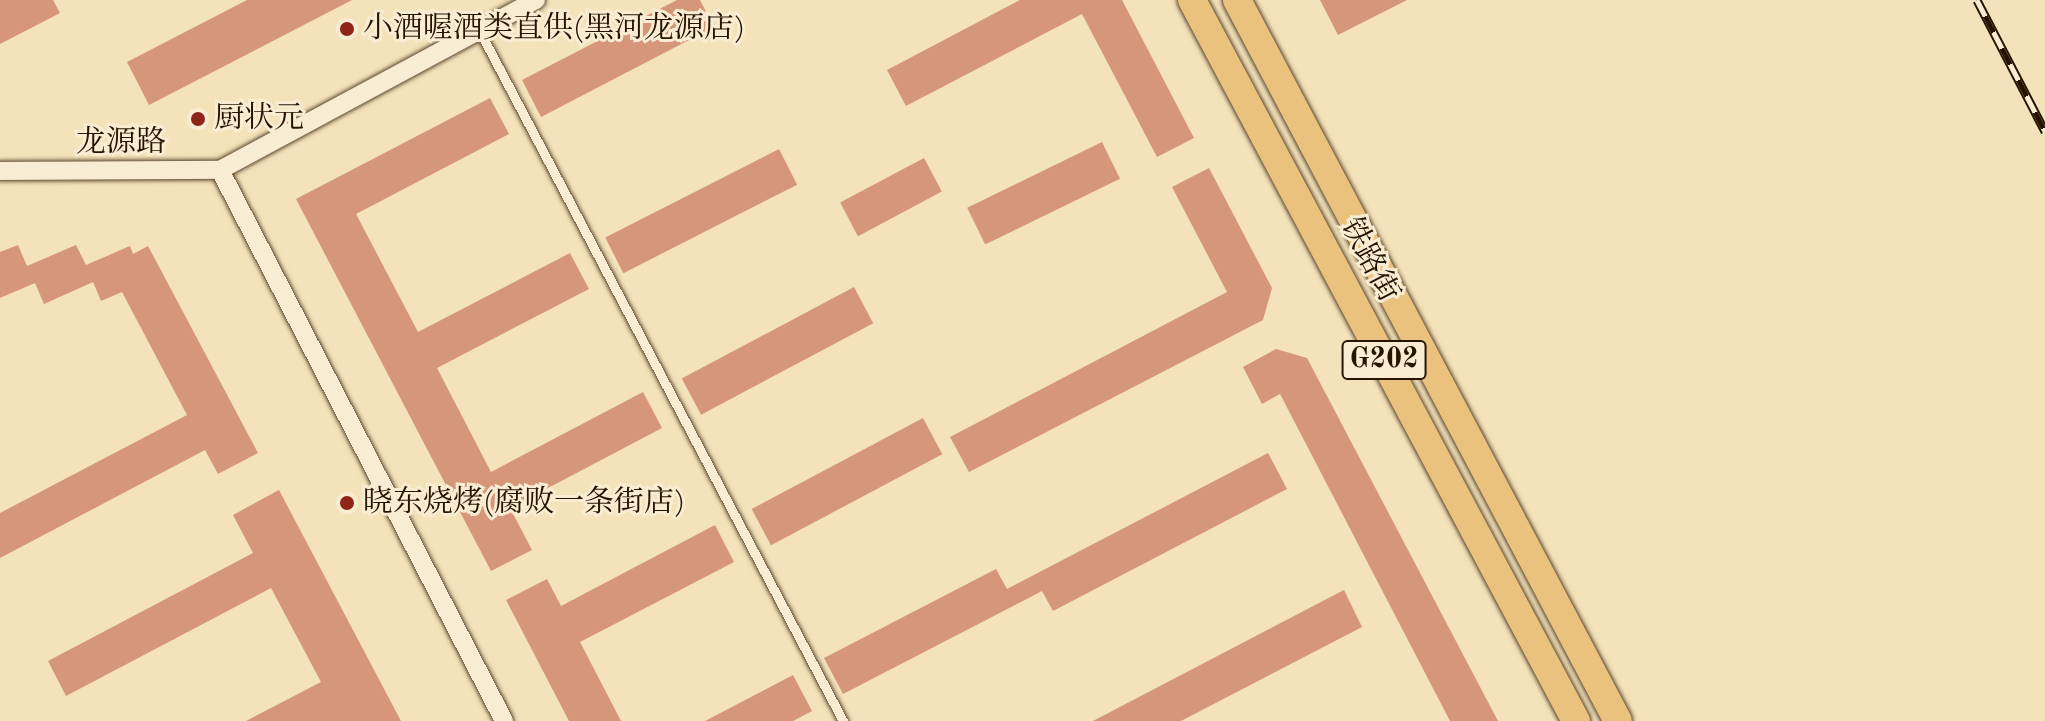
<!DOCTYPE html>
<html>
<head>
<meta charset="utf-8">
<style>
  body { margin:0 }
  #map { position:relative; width:2045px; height:721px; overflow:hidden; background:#f4e2ba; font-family:"Old Standard TT","Noto Serif SC",serif }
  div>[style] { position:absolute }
  .building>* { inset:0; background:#d5967a; transform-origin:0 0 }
  .roads { filter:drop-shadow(0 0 2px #5a472e) drop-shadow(0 0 2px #5a472e) }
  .lane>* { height:9px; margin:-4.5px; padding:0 4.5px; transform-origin:4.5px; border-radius:4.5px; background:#f8ecd2 }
  .street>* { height:18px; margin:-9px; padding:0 9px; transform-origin:9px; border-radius:9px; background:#f8ecd2 }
  .primary>* { height:28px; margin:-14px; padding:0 14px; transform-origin:14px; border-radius:14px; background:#eac17d }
  .rail>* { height:9px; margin-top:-4.5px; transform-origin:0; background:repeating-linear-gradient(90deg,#f8ecd2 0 18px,#261300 0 36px); box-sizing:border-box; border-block:2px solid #261300 }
  .dots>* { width:22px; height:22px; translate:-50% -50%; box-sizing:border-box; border:4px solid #f8ecd2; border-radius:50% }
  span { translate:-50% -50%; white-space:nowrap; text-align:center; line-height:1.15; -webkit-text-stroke:6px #f8ecd2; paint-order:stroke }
  .shield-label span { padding:2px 6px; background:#f8ecd2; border:2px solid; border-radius:6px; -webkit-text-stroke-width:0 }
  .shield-label { font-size:28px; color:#261300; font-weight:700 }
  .poi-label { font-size:30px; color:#261300 }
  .left { translate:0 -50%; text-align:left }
  .street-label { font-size:30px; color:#261300 }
</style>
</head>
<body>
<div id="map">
  <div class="building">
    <i style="clip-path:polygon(0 0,53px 0,60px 13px,0 44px)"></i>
    <i style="clip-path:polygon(247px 0,352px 0,149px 105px,127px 62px)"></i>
    <i style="clip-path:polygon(677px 0,700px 0,714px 27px,541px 117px,522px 80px)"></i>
    <i style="clip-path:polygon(1020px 0,1122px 0,1194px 138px,1157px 157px,1082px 14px,906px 106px,887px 70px)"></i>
    <i style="clip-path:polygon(1320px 0,1407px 0,1338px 35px)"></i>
    <i style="clip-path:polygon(490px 98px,509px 134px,356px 214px,418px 332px,570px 253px,589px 289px,437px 368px,491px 472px,643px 392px,662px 428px,510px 508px,532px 550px,491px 571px,296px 199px)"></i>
    <i style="left:1102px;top:142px;width:41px;height:150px;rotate:64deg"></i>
    <i style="left:779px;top:149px;width:40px;height:195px;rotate:63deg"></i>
    <i style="left:924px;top:158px;width:38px;height:95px;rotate:62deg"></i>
    <i style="clip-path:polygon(1209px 168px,1272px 288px,1263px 320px,969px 472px,950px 437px,1227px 292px,1172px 187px)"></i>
    <i style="clip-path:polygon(18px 245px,27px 266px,76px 245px,86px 265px,130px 246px,133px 254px,148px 246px,258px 453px,218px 474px,205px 450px,0 558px,0 513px,187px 415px,122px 292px,101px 301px,93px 282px,44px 304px,35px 283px,0 298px,0 252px)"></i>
    <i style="left:854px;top:287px;width:41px;height:195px;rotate:62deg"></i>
    <i style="clip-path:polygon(1276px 349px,1307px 358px,1498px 721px,1450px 721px,1280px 394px,1262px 404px,1243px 367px)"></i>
    <i style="left:923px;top:418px;width:41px;height:194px;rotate:62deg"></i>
    <i style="clip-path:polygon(1268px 453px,1287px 489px,1053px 611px,1042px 591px,843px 694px,824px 658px,996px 569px,1007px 589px)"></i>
    <i style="clip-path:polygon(279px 490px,401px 721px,246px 721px,321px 682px,271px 588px,66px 696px,48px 661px,253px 553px,233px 515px)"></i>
    <i style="clip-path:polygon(715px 525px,734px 562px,580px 642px,621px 721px,569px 721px,506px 600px,547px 579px,561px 606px)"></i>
    <i style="clip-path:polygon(1344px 590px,1362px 627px,1181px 721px,1093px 721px)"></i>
    <i style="clip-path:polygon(793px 675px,812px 711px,793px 721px,705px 721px)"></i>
  </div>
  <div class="roads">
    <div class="lane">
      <i style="left:479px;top:30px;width:781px;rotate:62.22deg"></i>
    </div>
    <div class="street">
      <i style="left:220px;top:170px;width:620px;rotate:62.73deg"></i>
      <i style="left:0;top:171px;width:220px;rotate:-0.3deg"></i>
      <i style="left:220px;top:170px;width:359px;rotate:-28.3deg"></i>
    </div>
    <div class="primary">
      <i style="left:1192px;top:0;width:817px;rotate:61.96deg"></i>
      <i style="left:1237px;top:0;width:815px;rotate:62.15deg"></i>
    </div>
  </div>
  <div class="rail">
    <i style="left:1977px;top:0;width:148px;rotate:62.6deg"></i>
  </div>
  <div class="dots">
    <i style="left:347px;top:29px;background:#8f2418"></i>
    <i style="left:198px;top:119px;background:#8f2418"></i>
    <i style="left:347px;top:503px;background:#8f2418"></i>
  </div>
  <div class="shield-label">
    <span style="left:1384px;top:360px">G202</span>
  </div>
  <div class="poi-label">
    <span class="left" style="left:363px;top:29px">小酒喔酒类直供(黑河龙源店)</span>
    <span class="left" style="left:214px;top:119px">厨状元</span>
    <span class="left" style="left:363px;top:503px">晓东烧烤(腐败一条街店)</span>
  </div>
  <div class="street-label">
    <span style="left:121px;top:143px">龙源路</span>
    <span style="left:1369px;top:260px;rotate:62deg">铁路街</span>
  </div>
</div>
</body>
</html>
